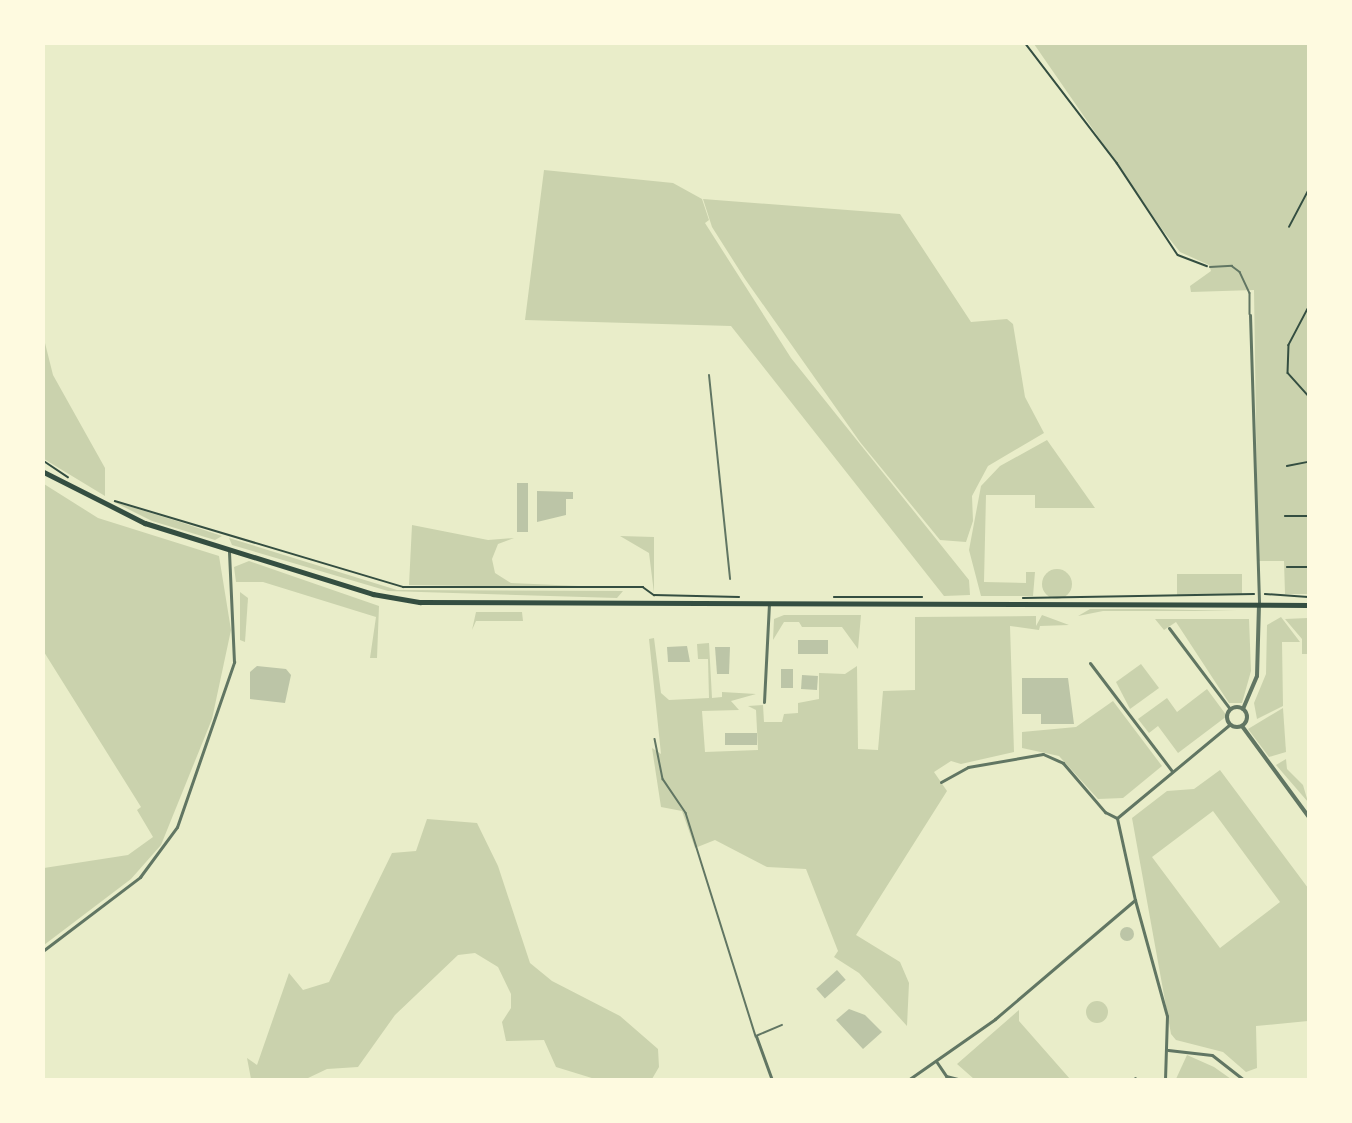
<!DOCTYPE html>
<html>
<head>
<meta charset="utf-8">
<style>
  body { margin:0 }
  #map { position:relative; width:1352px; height:1123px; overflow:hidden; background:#e9edc9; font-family:"Noto Sans",sans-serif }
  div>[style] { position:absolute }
  .green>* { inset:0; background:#cad2ad; transform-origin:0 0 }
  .round { border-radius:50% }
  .building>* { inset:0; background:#bcc5a7; transform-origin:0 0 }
  .path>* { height:1.5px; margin:-0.75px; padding:0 0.75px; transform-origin:0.75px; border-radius:0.75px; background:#344e41 }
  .service>* { height:1.5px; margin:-0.75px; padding:0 0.75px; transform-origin:0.75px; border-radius:0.75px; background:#617663 }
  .pedestrian>* { height:2px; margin:-1px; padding:0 1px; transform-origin:1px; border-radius:1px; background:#617663 }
  .minor>* { height:3px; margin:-1.5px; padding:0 1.5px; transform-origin:1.5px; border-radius:1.5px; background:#617663 }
  .tertiary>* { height:4px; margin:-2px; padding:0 2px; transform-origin:2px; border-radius:2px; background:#617663 }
  .tertiary>.ring { margin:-2px; padding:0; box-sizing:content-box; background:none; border:4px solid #617663; border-radius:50% }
  .secondary>* { height:4.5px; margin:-2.25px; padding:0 2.25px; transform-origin:2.25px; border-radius:2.25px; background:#344e41 }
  span { translate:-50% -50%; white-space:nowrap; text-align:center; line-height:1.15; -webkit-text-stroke:4.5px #fefae0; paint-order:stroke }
  .frame { position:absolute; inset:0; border:45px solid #fefae0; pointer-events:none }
</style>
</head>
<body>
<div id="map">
  <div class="green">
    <i style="clip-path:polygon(1034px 44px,1308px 44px,1308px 594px,1285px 594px,1284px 561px,1258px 561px,1254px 290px,1191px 292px,1190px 286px,1211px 271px,1209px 265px,1180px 252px,1164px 232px)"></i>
    <i style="clip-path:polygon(544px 170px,673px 183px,702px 199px,709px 220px,705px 223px,791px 358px,969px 580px,970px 595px,944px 596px,731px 326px,525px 320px)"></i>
    <i style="clip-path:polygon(703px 199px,900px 214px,971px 322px,1007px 319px,1013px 324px,1025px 397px,1044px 433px,988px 466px,972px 496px,973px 521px,966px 542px,940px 540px,860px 442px,745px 279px,712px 227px)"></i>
    <i style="clip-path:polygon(44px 339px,53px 375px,105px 468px,105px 496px,44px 459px)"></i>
    <i style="clip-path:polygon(1047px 440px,1095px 508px,1035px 508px,1035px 495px,986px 495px,984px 582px,1026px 583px,1026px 572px,1035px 572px,1033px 596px,981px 596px,969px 550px,981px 486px,1000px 466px)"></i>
    <i style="clip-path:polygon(44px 484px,98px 518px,219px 556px,231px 630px,212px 719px,161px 845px,131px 879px,44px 945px,44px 868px,128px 855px,153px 837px,137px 810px,141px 807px,44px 652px)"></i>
    <i style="clip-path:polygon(112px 501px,180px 522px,222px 536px,215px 540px,152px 521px)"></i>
    <i style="clip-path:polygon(412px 525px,488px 540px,514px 538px,498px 544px,492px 559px,495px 573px,511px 583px,623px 588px,409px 585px)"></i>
    <i style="clip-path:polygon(620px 536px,654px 537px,654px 593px,649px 553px)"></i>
    <i style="clip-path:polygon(229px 538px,397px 590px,623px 591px,617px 598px,388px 591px,232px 545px)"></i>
    <i style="clip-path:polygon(249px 561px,379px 606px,377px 658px,370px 658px,376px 617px,263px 582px,236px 582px,234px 567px)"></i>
    <i class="round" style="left:1042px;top:569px;width:30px;height:30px"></i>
    <i style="left:1177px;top:574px;width:65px;height:21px"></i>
    <i style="clip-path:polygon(240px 592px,248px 598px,245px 642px,240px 640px)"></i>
    <i style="clip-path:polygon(1090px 609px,1152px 609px,1237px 611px,1103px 611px,1078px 616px)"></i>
    <i style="clip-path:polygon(476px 612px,522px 612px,523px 621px,476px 621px,472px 630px)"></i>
    <i style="clip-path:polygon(784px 615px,861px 615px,858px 649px,842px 627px,802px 627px,799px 622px,784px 622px,773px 640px,774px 619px)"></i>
    <i style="clip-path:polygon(1042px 615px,1069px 625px,1040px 626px,1039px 630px,1010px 626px,1014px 752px,961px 764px,951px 761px,934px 772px,947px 791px,856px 935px,900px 962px,909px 983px,907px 1026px,859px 973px,834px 957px,838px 951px,806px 869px,767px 867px,715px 840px,695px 848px,682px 811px,661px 807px,652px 748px,661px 754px,649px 639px,654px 638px,661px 693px,669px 700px,709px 698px,708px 659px,698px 659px,697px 644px,709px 643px,712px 698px,722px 697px,722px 692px,756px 694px,731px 701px,739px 710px,702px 711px,705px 752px,758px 750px,756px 710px,748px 706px,763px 705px,764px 722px,782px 722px,784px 714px,798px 713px,798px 703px,819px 699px,819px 673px,845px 674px,857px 666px,858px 749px,878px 750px,883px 691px,915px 690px,915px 617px,1036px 616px,1036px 626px)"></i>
    <i style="clip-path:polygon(1281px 617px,1300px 642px,1282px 642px,1283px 706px,1257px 719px,1254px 703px,1266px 674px,1267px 625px)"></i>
    <i style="clip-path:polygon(1308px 618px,1308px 654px,1302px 654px,1302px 639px,1285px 619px)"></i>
    <i style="clip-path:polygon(1155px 619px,1249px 619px,1251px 671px,1242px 703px,1229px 703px,1176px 622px,1164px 630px)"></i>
    <i style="clip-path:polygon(1141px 664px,1159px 688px,1130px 709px,1116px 682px)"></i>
    <i style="clip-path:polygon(1207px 689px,1227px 716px,1178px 753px,1158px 726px,1149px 733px,1138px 719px,1167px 698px,1177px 712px)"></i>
    <i style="clip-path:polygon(1113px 701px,1162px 766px,1123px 798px,1098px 799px,1059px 756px,1022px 748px,1022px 732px,1076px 727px)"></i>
    <i style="clip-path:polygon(1283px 708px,1286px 752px,1269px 757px,1248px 729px)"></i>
    <i style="clip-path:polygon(1286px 759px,1287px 769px,1303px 785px,1308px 802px,1276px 765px)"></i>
    <i style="clip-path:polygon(evenodd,1220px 770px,1308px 888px,1308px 1021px,1256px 1026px,1257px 1068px,1246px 1072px,1223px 1052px,1176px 1040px,1171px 1034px,1132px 818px,1167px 791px,1194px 789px,1220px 770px,1213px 811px,1280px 902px,1220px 948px,1152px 857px,1213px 811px)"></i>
    <i style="clip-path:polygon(427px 819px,477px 823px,498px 866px,530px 963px,552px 981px,620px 1016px,658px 1049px,659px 1067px,652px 1079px,595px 1079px,556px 1067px,544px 1040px,506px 1041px,502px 1022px,511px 1008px,511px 994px,498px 967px,475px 953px,458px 955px,395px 1015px,358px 1067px,327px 1069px,306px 1079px,251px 1079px,247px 1058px,257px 1065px,289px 973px,303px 990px,329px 982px,392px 853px,416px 851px)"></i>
    <i class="round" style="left:1086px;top:1001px;width:22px;height:22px"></i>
    <i style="clip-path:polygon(1019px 1010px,1019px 1021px,1070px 1079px,974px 1079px,957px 1064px)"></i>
    <i style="clip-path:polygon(1187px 1055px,1214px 1067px,1231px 1079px,1176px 1079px)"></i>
  </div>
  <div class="building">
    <i style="left:517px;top:483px;width:11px;height:49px"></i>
    <i style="clip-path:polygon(537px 491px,573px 492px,573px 499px,566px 499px,566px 515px,537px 522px)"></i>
    <i style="left:798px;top:640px;width:30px;height:14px"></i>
    <i style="clip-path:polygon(687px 646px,690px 662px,668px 662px,667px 647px)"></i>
    <i style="clip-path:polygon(715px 647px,730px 647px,729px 674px,717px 674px)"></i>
    <i style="clip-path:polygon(257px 666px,286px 669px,291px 675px,285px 703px,250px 699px,250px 672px)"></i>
    <i style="left:793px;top:669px;width:19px;height:12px;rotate:90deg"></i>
    <i style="left:802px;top:675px;width:16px;height:14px;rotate:4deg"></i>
    <i style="clip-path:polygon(1022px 678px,1068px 678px,1074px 724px,1041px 724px,1041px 714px,1022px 714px)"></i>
    <i style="left:757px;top:733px;width:12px;height:32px;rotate:90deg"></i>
    <i class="round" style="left:1120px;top:927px;width:14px;height:14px"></i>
    <i style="left:837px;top:970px;width:13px;height:28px;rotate:48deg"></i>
    <i style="clip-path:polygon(849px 1009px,865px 1015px,882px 1032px,863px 1049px,836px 1020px)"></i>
  </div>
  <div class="path">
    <i style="left:1026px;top:44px;width:150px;rotate:52.6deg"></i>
    <i style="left:1117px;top:163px;width:110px;rotate:56.5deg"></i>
    <i style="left:1178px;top:255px;width:31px;rotate:21deg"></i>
    <i style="left:1289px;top:227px;width:41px;rotate:-62.2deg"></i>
    <i style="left:1308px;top:309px;width:41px;rotate:117.8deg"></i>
    <i style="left:1289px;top:345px;width:28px;rotate:92deg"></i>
    <i style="left:1288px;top:373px;width:30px;rotate:48deg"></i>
    <i style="left:44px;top:461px;width:29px;rotate:34deg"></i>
    <i style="left:1287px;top:466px;width:21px;rotate:-11deg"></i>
    <i style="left:115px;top:501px;width:301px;rotate:16.6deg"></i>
    <i style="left:403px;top:587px;width:240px"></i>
    <i style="left:643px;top:587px;width:14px;rotate:36deg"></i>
    <i style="left:654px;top:595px;width:85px;rotate:1.3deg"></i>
    <i style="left:1285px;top:516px;width:23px"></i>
    <i style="left:1287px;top:567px;width:21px"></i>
    <i style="left:1265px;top:594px;width:43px;rotate:4deg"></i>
    <i style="left:834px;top:597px;width:88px"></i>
    <i style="left:1023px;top:598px;width:231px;rotate:-1deg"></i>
  </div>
  <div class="service">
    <i style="left:1210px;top:267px;width:22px;rotate:-3deg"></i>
    <i style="left:1232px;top:266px;width:10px;rotate:37deg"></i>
    <i style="left:1240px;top:272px;width:23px;rotate:65deg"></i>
    <i style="left:1250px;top:293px;width:21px;rotate:90deg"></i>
    <i style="left:655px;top:739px;width:41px;rotate:78.7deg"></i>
    <i style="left:663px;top:779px;width:41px;rotate:55.9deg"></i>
    <i style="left:686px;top:813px;width:234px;rotate:72.6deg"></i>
    <i style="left:756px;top:1036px;width:28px;rotate:-23deg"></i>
  </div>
  <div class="pedestrian">
    <i style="left:709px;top:375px;width:205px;rotate:84.1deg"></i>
  </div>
  <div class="minor">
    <i style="left:1250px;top:315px;width:290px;rotate:88.2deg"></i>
    <i style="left:1169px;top:628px;width:101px;rotate:53deg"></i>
    <i style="left:1090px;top:663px;width:136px;rotate:52.8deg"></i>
    <i style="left:764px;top:702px;width:98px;rotate:-87.1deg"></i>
    <i style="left:941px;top:782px;width:31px;rotate:-29deg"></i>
    <i style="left:968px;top:767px;width:76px;rotate:-9.8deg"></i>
    <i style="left:1043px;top:754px;width:22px;rotate:24deg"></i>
    <i style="left:1063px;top:763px;width:65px;rotate:49.4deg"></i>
    <i style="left:1105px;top:812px;width:13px;rotate:27deg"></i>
    <i style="left:1135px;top:900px;width:120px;rotate:74.6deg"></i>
    <i style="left:1167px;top:1016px;width:64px;rotate:91.8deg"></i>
    <i style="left:44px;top:950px;width:121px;rotate:-37.2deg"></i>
    <i style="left:140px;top:877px;width:62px;rotate:-53.5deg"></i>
    <i style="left:177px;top:827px;width:175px;rotate:-70.9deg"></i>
    <i style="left:234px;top:662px;width:112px;rotate:-92.6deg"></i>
    <i style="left:756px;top:1036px;width:47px;rotate:70deg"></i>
    <i style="left:1168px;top:1050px;width:44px;rotate:6.5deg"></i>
    <i style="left:1212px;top:1055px;width:41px;rotate:38deg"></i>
    <i style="left:936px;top:1061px;width:18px;rotate:56deg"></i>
    <i style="left:946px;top:1076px;width:16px;rotate:14deg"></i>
    <i style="left:1135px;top:1078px;width:2px;rotate:90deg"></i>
    <i style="left:908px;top:1080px;width:106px;rotate:-35deg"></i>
    <i style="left:995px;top:1019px;width:184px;rotate:-40.4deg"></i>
    <i style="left:1135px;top:900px;width:84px;rotate:-102.4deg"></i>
    <i style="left:1117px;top:818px;width:146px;rotate:-39.7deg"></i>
  </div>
  <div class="tertiary">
    <i class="ring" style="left:1227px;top:707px;width:16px;height:16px"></i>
    <i style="left:1243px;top:709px;width:36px;rotate:-67deg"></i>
    <i style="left:1257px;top:676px;width:71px;rotate:-88.4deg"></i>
    <i style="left:1242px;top:726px;width:112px;rotate:53.7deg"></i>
  </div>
  <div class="secondary">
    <i style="left:44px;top:472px;width:113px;rotate:26.8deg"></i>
    <i style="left:145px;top:523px;width:239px;rotate:17.3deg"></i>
    <i style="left:373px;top:594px;width:48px;rotate:9.7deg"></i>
    <i style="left:420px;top:602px;width:888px;rotate:0.19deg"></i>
  </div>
  <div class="frame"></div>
</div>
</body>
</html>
